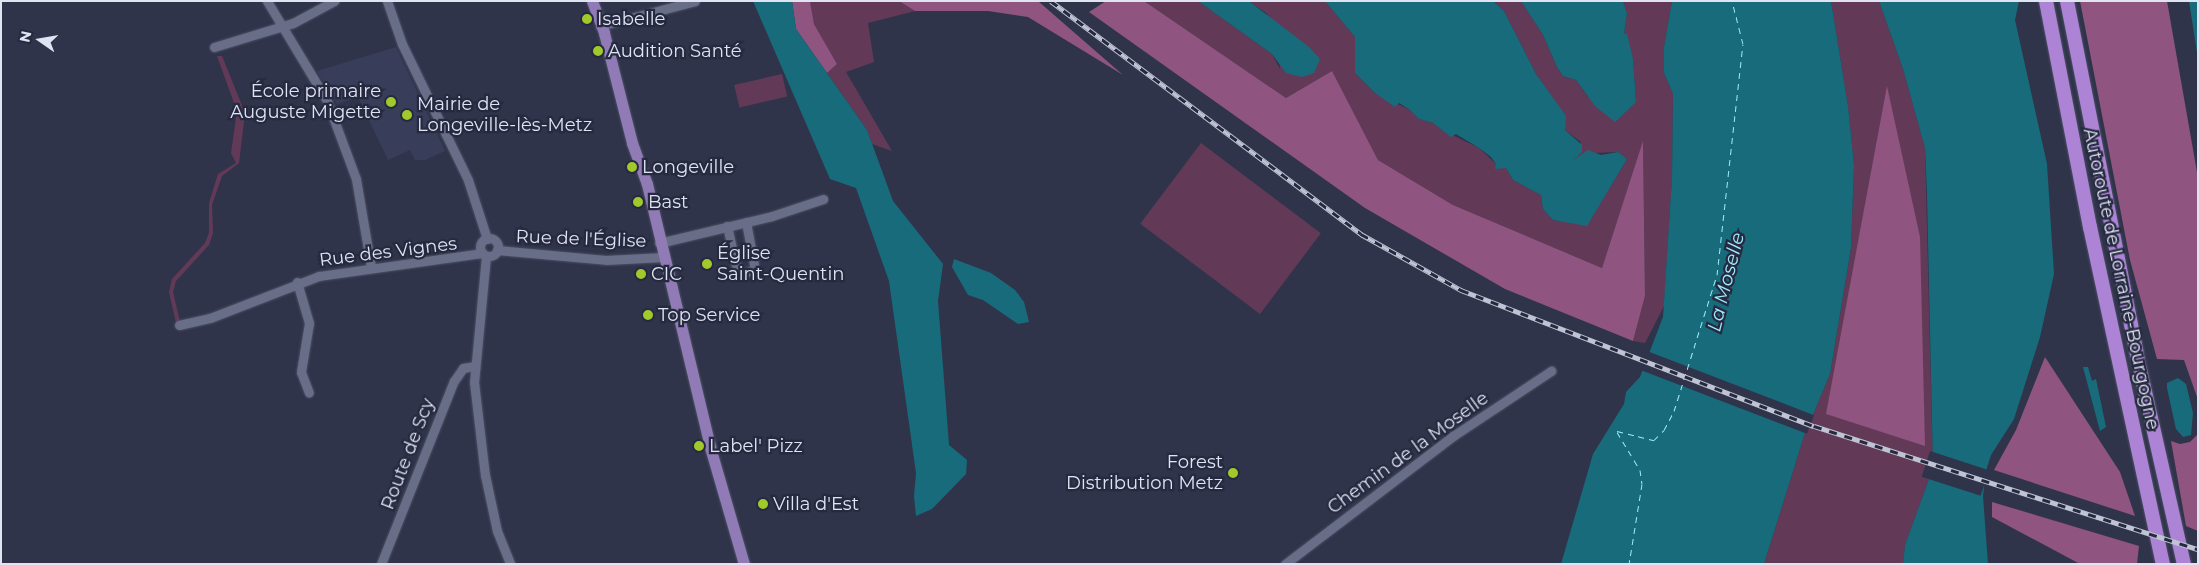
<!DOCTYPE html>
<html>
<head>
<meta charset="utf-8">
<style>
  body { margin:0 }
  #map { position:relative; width:2199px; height:565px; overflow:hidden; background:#30344b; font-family:Montserrat,sans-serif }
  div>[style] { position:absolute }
  .built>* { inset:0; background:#383d5a }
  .green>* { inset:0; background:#623a58; transform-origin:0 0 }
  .forest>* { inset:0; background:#8f5480 }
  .water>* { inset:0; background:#186b7b }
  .pier>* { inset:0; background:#30344b; transform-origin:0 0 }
  .ferry>* { height:1px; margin-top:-0.5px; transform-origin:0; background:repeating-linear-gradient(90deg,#a1ebfd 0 6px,transparent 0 11px) }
  .roads { filter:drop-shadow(0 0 1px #4c5063) drop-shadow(0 0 1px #4c5063) }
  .minor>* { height:9px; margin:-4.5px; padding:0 4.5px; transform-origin:4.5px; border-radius:4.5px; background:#696e88 }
  .minor>.ring { margin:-4.5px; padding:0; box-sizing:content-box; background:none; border:9px solid #696e88; border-radius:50% }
  .major>* { height:11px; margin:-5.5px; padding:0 5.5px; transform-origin:5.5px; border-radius:5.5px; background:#917bb6 }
  .highway>* { height:14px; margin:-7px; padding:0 7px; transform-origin:7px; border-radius:7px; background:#ac83d5 }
  .rail>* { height:4.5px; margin-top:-2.25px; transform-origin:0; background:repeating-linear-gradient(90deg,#262a40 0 8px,#c0c3d3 0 16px); box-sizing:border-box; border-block:1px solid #c0c3d3 }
  .dots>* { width:14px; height:14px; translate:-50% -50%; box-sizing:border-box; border:2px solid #262a40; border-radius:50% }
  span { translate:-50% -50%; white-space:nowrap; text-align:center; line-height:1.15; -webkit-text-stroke:4.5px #262a40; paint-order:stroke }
  .poi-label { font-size:18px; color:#e0e3f2 }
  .left { translate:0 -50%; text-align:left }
  .right { translate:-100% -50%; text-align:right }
  .street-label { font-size:18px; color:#e0e3f2 }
  .water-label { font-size:19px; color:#a1ebfd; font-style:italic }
  .frame { position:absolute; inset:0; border:2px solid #e0e3f2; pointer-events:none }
  .north { position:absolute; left:15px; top:15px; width:50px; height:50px; -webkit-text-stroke:4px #262a40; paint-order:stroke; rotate:283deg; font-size:14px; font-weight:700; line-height:20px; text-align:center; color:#e0e3f2 }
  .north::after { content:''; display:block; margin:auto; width:18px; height:22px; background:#e0e3f2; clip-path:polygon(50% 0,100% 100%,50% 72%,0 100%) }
</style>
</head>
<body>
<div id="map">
  <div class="built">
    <i style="clip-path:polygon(396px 47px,445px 151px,425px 160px,415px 160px,410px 150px,388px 160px,358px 97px,337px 104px,317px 71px)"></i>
  </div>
  <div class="green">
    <i style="clip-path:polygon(810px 1px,899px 1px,915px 11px,868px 23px,874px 62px,846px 72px,892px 151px,872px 144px,867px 130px,827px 73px,837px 64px,814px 24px)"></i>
    <i style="clip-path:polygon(1144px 1px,1198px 1px,1272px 54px,1280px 69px,1275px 24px,1266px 13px,1249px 1px,1325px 1px,1355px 37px,1355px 73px,1375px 93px,1410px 110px,1419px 119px,1433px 123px,1442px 130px,1479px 148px,1496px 164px,1506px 168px,1513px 180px,1541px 195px,1543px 209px,1553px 220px,1587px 225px,1627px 159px,1618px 152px,1594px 153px,1573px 160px,1581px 142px,1565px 130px,1565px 116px,1536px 74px,1504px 11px,1493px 1px,1521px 1px,1543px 35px,1557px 67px,1563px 76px,1576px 80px,1588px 97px,1636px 102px,1633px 59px,1624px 34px,1627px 13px,1623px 1px,1672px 1px,1664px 47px,1664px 73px,1673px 94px,1672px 178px,1664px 306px,1645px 343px,1633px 341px,1645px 296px,1643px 143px,1602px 268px,1453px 205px,1378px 160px,1332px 71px,1286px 98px)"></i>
    <i style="clip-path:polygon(1831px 1px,1879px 1px,1903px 69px,1925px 148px,1933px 468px,1905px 545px,1903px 564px,1764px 564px,1804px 436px,1830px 374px,1851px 248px,1854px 165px,1848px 106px)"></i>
    <i style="clip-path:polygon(217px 56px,222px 56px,245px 113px,239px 163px,222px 176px,212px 205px,213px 233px,209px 245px,176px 281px,173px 292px,181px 326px,177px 327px,169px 292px,172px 279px,205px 243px,209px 233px,209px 203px,218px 174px,236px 163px,231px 153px,237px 111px)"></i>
    <i style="left:782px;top:74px;width:23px;height:49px;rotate:77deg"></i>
    <i style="left:1201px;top:143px;width:150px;height:101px;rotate:37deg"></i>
  </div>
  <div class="forest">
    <i style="clip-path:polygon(792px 1px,810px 1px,814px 24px,837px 64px,827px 73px,796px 29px)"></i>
    <i style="clip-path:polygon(899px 1px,1038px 1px,1123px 75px,1028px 17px,988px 11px,915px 11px)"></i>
    <i style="clip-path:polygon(1106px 1px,1144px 1px,1286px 98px,1332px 71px,1378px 160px,1453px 205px,1602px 268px,1643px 141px,1645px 296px,1633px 341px,1505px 289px,1365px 208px,1089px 12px)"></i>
    <i style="clip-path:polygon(2080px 1px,2167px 1px,2198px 178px,2198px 531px,2186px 526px,2171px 441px,2180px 444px,2190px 442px,2198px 434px,2197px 397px,2184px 360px,2157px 359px,2130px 260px)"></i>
    <i style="clip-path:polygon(1887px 86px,1920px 237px,1925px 446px,1826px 414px)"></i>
    <i style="clip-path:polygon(2045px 357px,2120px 472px,2135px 516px,1994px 470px,2016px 430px)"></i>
    <i style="clip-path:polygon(1992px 502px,2139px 546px,2137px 564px,2080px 564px,1992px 517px)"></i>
  </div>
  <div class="water">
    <i style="clip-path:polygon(753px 1px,792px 1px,796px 29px,867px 130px,893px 201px,943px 264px,938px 301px,949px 445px,967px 460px,966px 474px,932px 509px,916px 516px,914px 496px,916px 473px,889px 281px,856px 188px,830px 179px)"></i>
    <i style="clip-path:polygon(1198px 1px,1249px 1px,1309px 47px,1320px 59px,1314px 73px,1302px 77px,1286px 73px,1272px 54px)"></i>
    <i style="clip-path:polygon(1325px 1px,1493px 1px,1504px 11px,1536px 74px,1566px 116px,1565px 130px,1582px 145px,1582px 152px,1574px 160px,1588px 150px,1601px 155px,1618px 152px,1627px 159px,1587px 226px,1553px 220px,1543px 209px,1541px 195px,1513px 180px,1506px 168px,1495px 169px,1496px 164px,1491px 157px,1479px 148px,1456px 134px,1451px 137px,1433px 123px,1419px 119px,1410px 110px,1399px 103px,1395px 107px,1375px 93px,1355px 73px,1355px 37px)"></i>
    <i style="clip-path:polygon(1521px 1px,1623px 1px,1627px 13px,1624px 34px,1627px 34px,1633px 59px,1636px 102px,1615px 122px,1595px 106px,1576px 80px,1563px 76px,1557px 67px,1543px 35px)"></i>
    <i style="clip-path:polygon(1672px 1px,1831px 1px,1848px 106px,1854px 165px,1851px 248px,1830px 374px,1804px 436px,1764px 564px,1561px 564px,1593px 454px,1624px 404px,1626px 392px,1640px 377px,1663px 317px,1672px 178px,1673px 94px,1664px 73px,1664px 47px)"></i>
    <i style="clip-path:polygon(1879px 1px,2019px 1px,2015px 20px,2047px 164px,2054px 274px,2040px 337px,2014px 419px,1991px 455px,1986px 471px,1983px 496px,1988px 564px,1903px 564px,1905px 545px,1933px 468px,1927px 195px,1925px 148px,1903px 69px)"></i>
    <i style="clip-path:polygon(2189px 1px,2198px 1px,2198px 59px)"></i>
    <i style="clip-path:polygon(954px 259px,991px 273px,1015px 290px,1024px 302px,1029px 322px,1018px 324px,983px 300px,968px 295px,952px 267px)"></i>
    <i style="clip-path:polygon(2083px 367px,2088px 367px,2092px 381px,2096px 379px,2106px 427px,2100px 431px)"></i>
    <i style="clip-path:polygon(2178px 378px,2186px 384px,2193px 413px,2191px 435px,2183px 437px,2176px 429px,2167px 388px,2167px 383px)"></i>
  </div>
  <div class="pier">
    <i style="left:1647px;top:351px;width:179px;height:20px;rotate:21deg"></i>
    <i style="left:1930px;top:451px;width:62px;height:27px;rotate:18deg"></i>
  </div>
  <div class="ferry">
    <i style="left:1617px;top:431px;width:38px;rotate:14deg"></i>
    <i style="left:1654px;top:440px;width:14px;rotate:-45deg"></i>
    <i style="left:1664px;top:430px;width:21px;rotate:-62deg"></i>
    <i style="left:1674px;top:411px;width:143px;rotate:-72.5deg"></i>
    <i style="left:1717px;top:275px;width:232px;rotate:-83.6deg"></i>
    <i style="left:1743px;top:44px;width:44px;rotate:-104.3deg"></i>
    <i style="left:1617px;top:432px;width:44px;rotate:58.8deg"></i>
    <i style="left:1640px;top:470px;width:14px;rotate:82deg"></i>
    <i style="left:1642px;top:484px;width:81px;rotate:99.2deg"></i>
  </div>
  <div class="roads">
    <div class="minor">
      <i style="left:267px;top:1px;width:117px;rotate:59deg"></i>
      <i style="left:327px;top:101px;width:83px;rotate:69.6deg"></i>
      <i style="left:356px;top:179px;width:89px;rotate:80.3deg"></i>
      <i style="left:387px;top:1px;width:46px;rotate:70.8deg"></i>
      <i style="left:402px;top:44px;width:151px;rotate:64.1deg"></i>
      <i style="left:468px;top:180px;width:62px;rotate:72.1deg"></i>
      <i style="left:600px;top:26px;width:98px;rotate:-14.7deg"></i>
      <i style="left:214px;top:47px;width:83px;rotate:-16.9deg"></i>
      <i style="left:293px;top:23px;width:47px;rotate:-28.2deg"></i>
      <i style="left:727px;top:226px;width:49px;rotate:77.1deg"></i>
      <i style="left:738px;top:274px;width:17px;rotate:-13deg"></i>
      <i style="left:755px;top:270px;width:49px;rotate:-100.6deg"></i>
      <i class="ring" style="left:480px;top:238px;width:9px;height:9px"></i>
      <i style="left:659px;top:243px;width:116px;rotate:-13.4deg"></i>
      <i style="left:772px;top:216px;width:54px;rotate:-18.4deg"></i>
      <i style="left:497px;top:250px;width:109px;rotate:5.2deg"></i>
      <i style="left:606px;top:260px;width:58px;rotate:-3deg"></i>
      <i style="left:486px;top:256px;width:127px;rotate:95.4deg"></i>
      <i style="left:474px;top:382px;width:94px;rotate:83.3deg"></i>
      <i style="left:485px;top:475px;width:57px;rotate:77.9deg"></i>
      <i style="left:497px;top:531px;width:35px;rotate:68deg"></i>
      <i style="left:297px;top:282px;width:43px;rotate:73.7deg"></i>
      <i style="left:309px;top:323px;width:50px;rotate:99.3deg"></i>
      <i style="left:301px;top:372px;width:22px;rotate:69deg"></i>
      <i style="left:179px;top:325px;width:32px;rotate:-13deg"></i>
      <i style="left:210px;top:318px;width:117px;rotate:-21.1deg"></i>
      <i style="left:319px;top:276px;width:165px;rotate:-8deg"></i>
      <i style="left:381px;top:564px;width:197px;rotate:-68.3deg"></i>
      <i style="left:454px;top:381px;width:16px;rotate:-55deg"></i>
      <i style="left:463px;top:368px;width:11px;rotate:-10deg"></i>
      <i style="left:1285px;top:564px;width:211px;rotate:-37.3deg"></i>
      <i style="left:1453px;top:436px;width:118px;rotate:-33.6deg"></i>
    </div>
    <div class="major">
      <i style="left:592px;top:1px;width:34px;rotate:69deg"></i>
      <i style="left:604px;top:33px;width:114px;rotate:75.7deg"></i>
      <i style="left:632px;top:143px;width:44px;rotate:69.9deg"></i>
      <i style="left:647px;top:184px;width:270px;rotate:76.5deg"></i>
      <i style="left:710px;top:447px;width:122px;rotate:73.8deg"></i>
    </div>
    <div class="highway">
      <i style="left:2046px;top:1px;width:230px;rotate:79deg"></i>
      <i style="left:2090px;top:227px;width:345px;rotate:77.8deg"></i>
      <i style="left:2067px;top:1px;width:362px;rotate:78.8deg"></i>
      <i style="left:2137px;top:356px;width:213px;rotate:77.3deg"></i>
    </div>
  </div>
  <div class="rail">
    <i style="left:1051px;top:1px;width:388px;rotate:36.9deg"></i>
    <i style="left:1361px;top:234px;width:115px;rotate:29.2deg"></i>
    <i style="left:1461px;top:290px;width:378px;rotate:21.1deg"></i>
    <i style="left:1814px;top:426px;width:403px;rotate:17.8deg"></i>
  </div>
  <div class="dots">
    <i style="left:587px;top:19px;background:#a1c92b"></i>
    <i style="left:598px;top:51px;background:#a1c92b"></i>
    <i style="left:391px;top:102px;background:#a1c92b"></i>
    <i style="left:407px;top:115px;background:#a1c92b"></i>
    <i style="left:632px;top:167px;background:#a1c92b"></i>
    <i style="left:638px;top:202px;background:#a1c92b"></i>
    <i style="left:707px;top:264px;background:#a1c92b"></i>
    <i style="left:641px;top:274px;background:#a1c92b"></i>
    <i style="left:648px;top:315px;background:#a1c92b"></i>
    <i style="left:699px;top:446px;background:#a1c92b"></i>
    <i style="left:1233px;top:473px;background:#a1c92b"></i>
    <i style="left:763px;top:504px;background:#a1c92b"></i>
  </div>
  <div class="poi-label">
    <span class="left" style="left:597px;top:19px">Isabelle</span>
    <span class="left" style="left:608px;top:51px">Audition Santé</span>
    <span class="right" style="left:381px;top:102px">École primaire<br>Auguste Migette</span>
    <span class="left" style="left:417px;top:115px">Mairie de<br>Longeville-lès-Metz</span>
    <span class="left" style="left:642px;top:167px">Longeville</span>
    <span class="left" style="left:648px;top:202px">Bast</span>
    <span class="left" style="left:717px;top:264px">Église<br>Saint-Quentin</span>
    <span class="left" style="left:651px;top:274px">CIC</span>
    <span class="left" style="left:658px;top:315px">Top Service</span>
    <span class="left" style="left:709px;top:446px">Label' Pizz</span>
    <span class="right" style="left:1223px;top:473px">Forest<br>Distribution Metz</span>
    <span class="left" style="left:773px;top:504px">Villa d'Est</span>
  </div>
  <div class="street-label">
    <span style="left:581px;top:239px;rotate:2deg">Rue de l'Église</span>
    <span style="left:388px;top:252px;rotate:-7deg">Rue des Vignes</span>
    <span style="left:2121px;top:279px;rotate:78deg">Autoroute de Lorraine-Bourgogne</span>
    <span style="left:1408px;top:453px;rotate:-36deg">Chemin de la Moselle</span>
    <span style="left:408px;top:454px;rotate:-69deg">Route de Scy</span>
  </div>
  <div class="water-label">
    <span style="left:1726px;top:282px;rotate:-76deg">La Moselle</span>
  </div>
  <div class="frame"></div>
  <div class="north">N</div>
</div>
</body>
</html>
